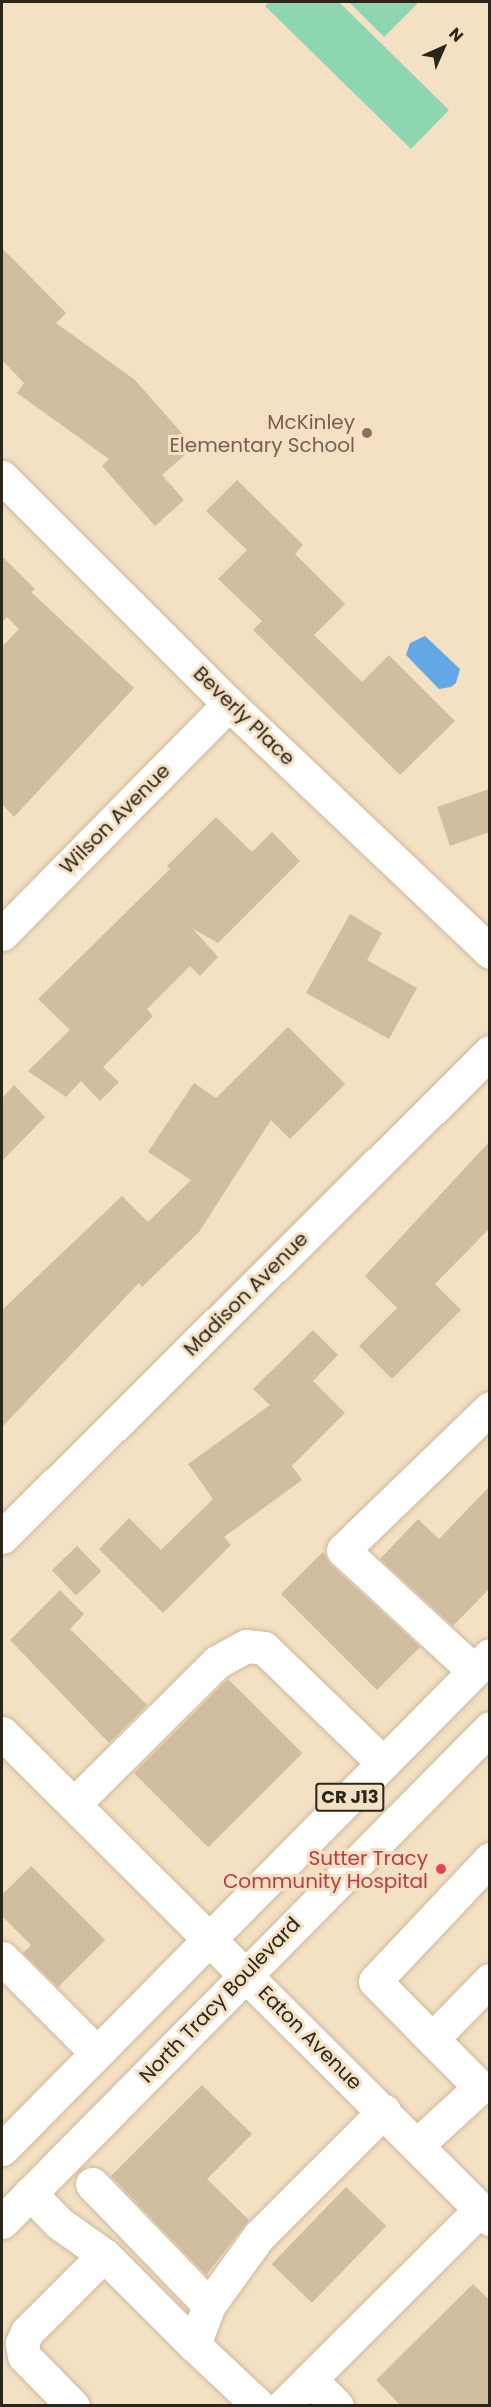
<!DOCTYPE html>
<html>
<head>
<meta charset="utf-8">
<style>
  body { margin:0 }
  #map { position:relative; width:491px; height:2407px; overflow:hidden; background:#f4e0c2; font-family:Poppins,sans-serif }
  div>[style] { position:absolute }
  .green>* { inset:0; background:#8ed6b2 }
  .water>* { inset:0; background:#61a8e4 }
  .building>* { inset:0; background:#d1bd9f; transform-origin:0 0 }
  .roads { filter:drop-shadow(0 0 2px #ccb89b) drop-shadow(0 0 2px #ccb89b) }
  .minor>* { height:33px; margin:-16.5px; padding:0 16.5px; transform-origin:16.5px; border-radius:16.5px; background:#fff }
  .major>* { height:33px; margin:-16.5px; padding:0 16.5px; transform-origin:16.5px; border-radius:16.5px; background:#fff }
  .dots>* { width:16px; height:16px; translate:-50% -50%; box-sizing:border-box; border:3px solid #f4e0c2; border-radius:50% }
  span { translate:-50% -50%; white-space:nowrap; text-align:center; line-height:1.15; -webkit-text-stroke:6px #f4e0c2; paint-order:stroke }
  .shield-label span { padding:2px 4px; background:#f4e0c2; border:2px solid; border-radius:4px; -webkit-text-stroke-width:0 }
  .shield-label { font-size:18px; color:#2c2519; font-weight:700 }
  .education-label { font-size:20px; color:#785e54 }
  .right { translate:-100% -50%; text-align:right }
  .street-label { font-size:20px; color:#2c2519 }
  .health-label { font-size:20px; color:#be3a42 }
  .frame { position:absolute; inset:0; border:3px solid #2c2519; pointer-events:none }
  .north { position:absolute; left:413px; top:18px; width:60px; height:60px; -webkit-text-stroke:4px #f4e0c2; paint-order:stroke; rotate:45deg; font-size:16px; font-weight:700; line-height:24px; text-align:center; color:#2c2519 }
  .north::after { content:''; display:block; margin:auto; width:21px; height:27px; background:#2c2519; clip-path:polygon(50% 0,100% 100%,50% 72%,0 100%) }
</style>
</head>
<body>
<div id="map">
  <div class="green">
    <i style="clip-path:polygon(269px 2px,339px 2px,449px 110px,411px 149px,265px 6px)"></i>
    <i style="clip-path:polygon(349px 2px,419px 2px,384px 37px)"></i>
  </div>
  <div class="water">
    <i style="clip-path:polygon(425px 636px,460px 669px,456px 683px,451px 687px,439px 689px,406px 655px,410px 643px)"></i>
  </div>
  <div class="building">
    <i style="clip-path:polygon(2px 248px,66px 313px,56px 323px,135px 380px,194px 447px,162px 475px,184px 500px,155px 526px,102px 466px,109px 459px,17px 393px,24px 383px,2px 360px)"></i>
    <i style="clip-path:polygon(237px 480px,303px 545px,295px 554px,345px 604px,314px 635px,362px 682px,389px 655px,455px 721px,400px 775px,253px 630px,262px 621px,218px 579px,247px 550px,206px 511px)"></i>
    <i style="clip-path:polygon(2px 556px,35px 589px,31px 592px,134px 688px,14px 817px,2px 804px,2px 647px,19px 629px,7px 617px,2px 622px)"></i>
    <i style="clip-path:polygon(489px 789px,489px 832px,450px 846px,437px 807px)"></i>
    <i style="clip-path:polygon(216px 817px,252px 852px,272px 832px,300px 861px,218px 943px,193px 929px,218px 957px,200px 976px,190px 966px,147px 1009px,153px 1016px,103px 1067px,119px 1082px,100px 1101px,81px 1081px,66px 1097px,28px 1071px,70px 1030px,38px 999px,170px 869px,167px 866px)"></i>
    <i style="clip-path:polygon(350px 914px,382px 933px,367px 960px,417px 988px,389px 1039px,306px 993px)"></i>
    <i style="clip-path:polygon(288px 1027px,345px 1084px,290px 1139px,271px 1120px,199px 1232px,142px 1287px,139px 1283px,2px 1427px,2px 1310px,122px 1196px,148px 1222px,191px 1180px,148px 1152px,194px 1083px,216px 1098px)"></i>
    <i style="clip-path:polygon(14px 1085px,45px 1117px,2px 1161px,2px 1098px)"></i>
    <i style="clip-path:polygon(489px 1142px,489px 1229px,435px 1284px,461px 1310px,392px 1379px,359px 1346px,397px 1308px,365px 1276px)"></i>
    <i style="clip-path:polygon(313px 1330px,338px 1355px,313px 1381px,345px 1413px,292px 1466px,302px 1480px,224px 1537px,231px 1545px,163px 1613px,99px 1549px,129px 1518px,161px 1550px,213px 1499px,188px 1464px,270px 1405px,253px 1389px)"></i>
    <i style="clip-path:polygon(489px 1487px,489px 1589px,453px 1626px,380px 1559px,418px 1519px,439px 1539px)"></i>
    <i style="left:77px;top:1546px;width:35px;height:35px;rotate:46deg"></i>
    <i style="clip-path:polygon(323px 1552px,330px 1564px,420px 1647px,377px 1690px,281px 1594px)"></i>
    <i style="clip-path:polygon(60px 1590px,84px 1614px,70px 1629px,147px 1705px,109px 1743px,10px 1640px)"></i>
    <i style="left:228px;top:1679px;width:105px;height:133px;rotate:45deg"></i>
    <i style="clip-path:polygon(31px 1866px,105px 1940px,58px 1987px,23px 1953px,31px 1945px,2px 1916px,2px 1895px)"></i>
    <i style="clip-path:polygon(202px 2085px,252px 2134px,207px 2179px,249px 2220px,206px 2275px,111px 2176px)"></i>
    <i style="left:346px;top:2187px;width:56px;height:107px;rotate:44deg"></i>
    <i style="clip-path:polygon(473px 2284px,489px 2300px,489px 2406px,401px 2406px,376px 2380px)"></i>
  </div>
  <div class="roads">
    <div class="minor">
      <i style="left:2px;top:477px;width:321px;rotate:45deg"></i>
      <i style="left:229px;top:704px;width:360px;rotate:43.5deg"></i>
      <i style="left:2px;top:934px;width:323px;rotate:-45.4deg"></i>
      <i style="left:2px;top:1537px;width:688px;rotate:-44.82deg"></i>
      <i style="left:474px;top:1671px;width:178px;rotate:-137.3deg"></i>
      <i style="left:343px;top:1550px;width:204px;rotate:-44deg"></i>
      <i style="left:2px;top:1733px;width:689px;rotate:44.88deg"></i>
      <i style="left:74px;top:1804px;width:202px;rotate:-44.8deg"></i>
      <i style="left:217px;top:1662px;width:33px;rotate:-29deg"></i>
      <i style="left:246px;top:1646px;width:18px;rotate:6deg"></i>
      <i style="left:264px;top:1648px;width:165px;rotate:44deg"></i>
      <i style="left:2px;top:1958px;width:134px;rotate:45deg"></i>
      <i style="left:432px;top:2039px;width:81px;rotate:-134.5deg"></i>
      <i style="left:375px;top:1981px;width:168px;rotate:-46.7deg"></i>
      <i style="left:417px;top:2145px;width:86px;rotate:-42.6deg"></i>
      <i style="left:480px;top:2087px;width:68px;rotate:-135deg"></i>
      <i style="left:432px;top:2039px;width:83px;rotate:-45.5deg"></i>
      <i style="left:92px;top:2184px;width:168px;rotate:46deg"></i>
      <i style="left:30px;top:2193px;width:42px;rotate:46deg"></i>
      <i style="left:59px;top:2223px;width:55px;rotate:35.4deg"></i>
      <i style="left:104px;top:2255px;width:127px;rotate:45deg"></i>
      <i style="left:310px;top:2379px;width:38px;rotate:45deg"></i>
      <i style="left:73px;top:2406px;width:70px;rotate:-134.4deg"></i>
      <i style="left:24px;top:2356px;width:13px;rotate:-99deg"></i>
      <i style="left:22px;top:2343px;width:12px;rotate:-66deg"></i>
      <i style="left:27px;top:2332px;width:109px;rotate:-45deg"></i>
      <i style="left:259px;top:2406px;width:89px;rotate:-136.8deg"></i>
      <i style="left:194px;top:2345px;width:43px;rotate:-69.4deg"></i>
      <i style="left:209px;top:2305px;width:85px;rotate:-54.1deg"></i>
      <i style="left:259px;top:2236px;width:177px;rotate:-45deg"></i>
      <i style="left:283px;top:2406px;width:278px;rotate:-44.9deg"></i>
    </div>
    <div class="major">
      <i style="left:2px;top:2149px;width:694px;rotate:-45.35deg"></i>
      <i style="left:2px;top:2222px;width:694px;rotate:-45.35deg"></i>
    </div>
  </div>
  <div class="dots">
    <i style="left:367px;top:433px;background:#8d6e63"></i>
    <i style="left:441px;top:1869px;background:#e0444e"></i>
  </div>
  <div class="shield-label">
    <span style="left:350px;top:1797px">CR J13</span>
  </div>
  <div class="education-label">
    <span class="right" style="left:355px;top:434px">McKinley<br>Elementary School</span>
  </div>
  <div class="street-label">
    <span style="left:244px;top:716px;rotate:44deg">Beverly Place</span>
    <span style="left:115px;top:819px;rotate:-45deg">Wilson Avenue</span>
    <span style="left:246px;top:1294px;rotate:-45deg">Madison Avenue</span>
    <span style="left:220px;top:2000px;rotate:-46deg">North Tracy Boulevard</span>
    <span style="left:310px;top:2038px;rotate:45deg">Eaton Avenue</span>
  </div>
  <div class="health-label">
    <span class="right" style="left:428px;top:1870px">Sutter Tracy<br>Community Hospital</span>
  </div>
  <div class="frame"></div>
  <div class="north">N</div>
</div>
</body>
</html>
